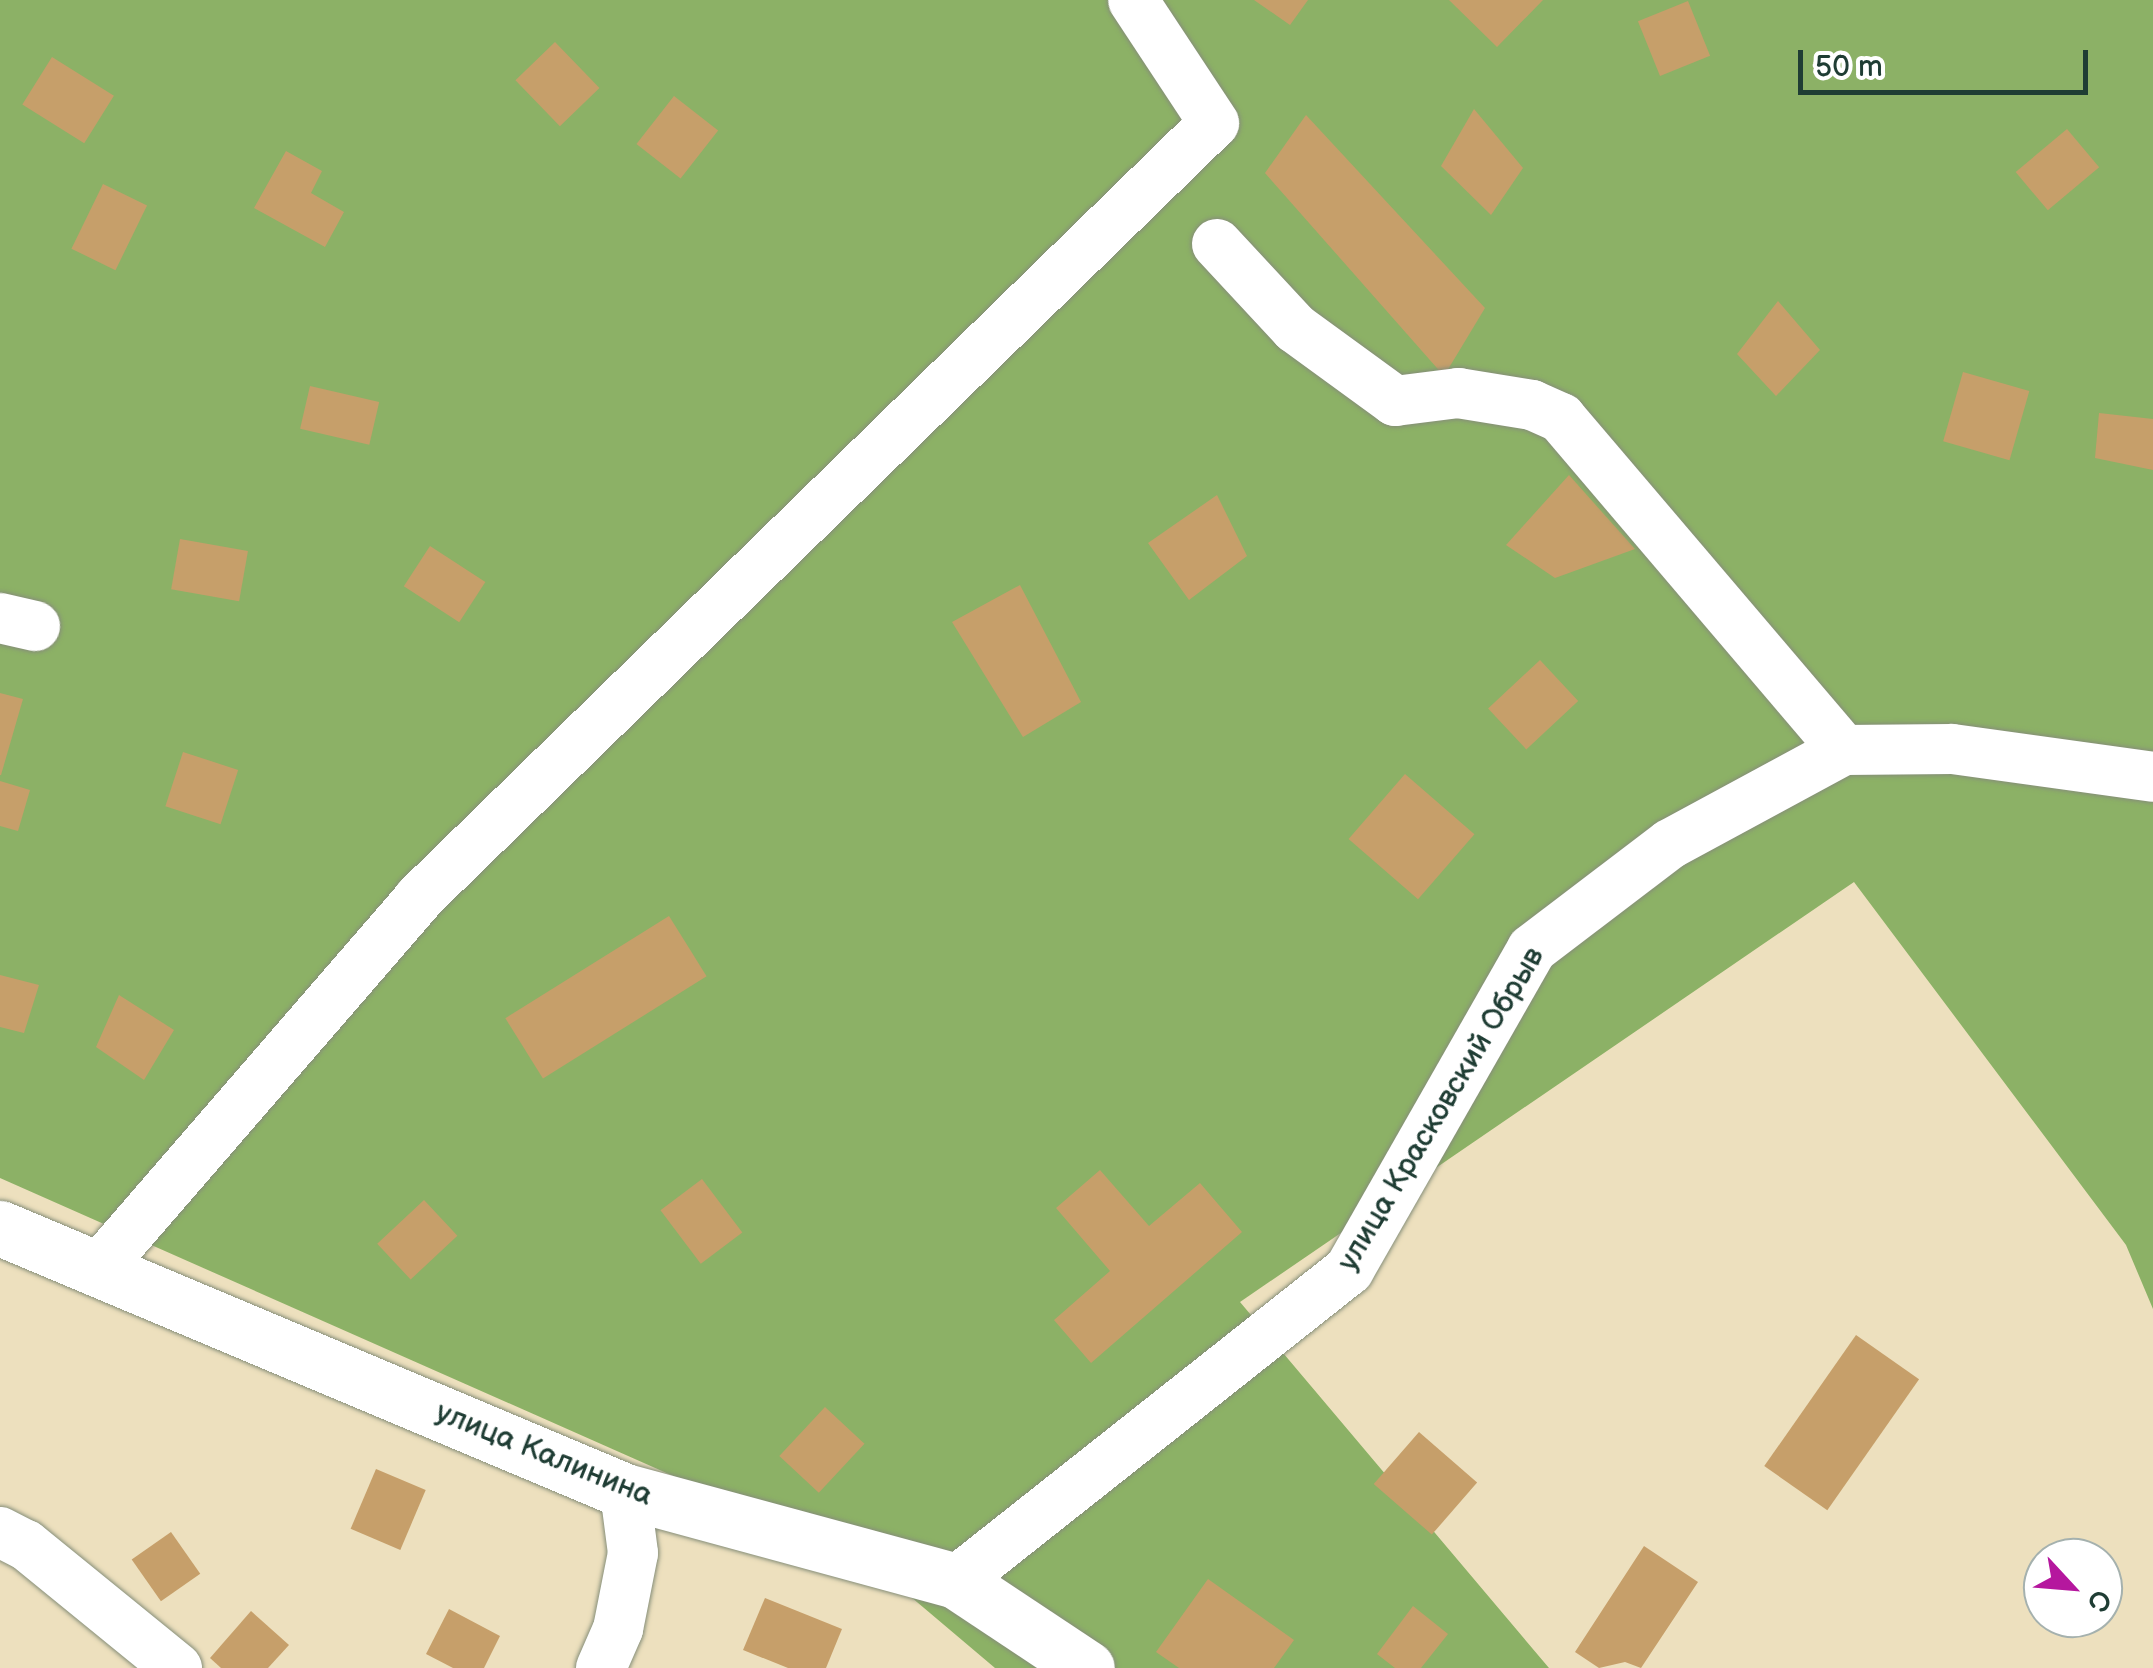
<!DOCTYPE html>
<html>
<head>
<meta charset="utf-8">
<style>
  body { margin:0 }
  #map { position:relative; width:2153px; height:1668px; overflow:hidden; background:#ede0be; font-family:"Balsamiq Sans",sans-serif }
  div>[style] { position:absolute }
  .forest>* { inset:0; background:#8cb166 }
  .building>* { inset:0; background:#c69f6a; transform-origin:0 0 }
  .roads { filter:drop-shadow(0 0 2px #868e79) drop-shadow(0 0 2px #868e79) }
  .minor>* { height:50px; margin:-25px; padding:0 25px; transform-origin:25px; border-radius:25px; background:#fff }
  .major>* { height:55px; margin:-27.5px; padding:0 27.5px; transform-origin:27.5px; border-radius:27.5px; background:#fff }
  span { translate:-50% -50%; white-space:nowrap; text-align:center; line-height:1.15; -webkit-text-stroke:10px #fff; paint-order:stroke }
  .street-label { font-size:30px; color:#1f3d34 }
  .north { position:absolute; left:2023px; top:1538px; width:100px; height:100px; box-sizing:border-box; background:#fff; border:2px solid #a5b1ae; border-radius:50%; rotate:116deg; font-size:28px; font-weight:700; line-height:40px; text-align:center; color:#1f3d34 }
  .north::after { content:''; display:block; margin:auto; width:35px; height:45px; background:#b5179e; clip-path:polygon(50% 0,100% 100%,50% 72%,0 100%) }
  .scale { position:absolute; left:1798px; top:50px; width:290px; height:45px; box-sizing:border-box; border:5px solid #1f3d34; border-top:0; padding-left:12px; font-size:30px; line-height:35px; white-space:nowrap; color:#1f3d34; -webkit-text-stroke:8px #fff; paint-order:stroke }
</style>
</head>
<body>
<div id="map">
  <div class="forest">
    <i style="clip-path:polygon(0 0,2153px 0,2153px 1309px,2126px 1245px,1854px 882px,1240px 1302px,1549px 1668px,995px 1668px,872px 1564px,0 1178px)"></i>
  </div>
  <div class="building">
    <i style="clip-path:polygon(1254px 0,1308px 0,1290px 25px)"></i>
    <i style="clip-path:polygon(1449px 0,1543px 0,1497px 47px)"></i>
    <i style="left:1688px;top:1px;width:59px;height:54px;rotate:68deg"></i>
    <i style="left:555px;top:42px;width:64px;height:55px;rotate:46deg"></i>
    <i style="left:52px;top:57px;width:73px;height:56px;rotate:32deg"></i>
    <i style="left:674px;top:96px;width:56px;height:61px;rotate:38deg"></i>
    <i style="clip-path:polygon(1474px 109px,1523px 168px,1491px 215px,1441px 166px)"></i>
    <i style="clip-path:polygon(1306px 115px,1485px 308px,1444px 376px,1265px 173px)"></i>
    <i style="left:2067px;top:129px;width:50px;height:67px;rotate:50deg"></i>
    <i style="clip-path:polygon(286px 151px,322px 171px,311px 193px,344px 212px,325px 247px,254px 208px)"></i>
    <i style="left:103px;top:184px;width:49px;height:72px;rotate:26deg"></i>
    <i style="clip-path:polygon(1778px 301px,1820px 350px,1776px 396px,1737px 354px)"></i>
    <i style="left:1963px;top:372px;width:69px;height:72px;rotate:16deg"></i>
    <i style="left:310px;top:386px;width:71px;height:44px;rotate:13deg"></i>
    <i style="clip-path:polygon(2099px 413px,2153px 419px,2153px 470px,2095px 458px)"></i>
    <i style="clip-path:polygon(1569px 475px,1635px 549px,1555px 578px,1506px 545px)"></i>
    <i style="clip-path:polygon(1217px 495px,1247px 556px,1189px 600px,1148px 543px)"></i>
    <i style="left:180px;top:539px;width:69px;height:51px;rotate:10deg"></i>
    <i style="left:430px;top:546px;width:66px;height:48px;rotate:33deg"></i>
    <i style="clip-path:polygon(1020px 585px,1081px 702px,1023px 737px,952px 622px)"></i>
    <i style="left:1540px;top:660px;width:56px;height:71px;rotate:47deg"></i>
    <i style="clip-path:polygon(0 693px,23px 699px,1px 775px,0 775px)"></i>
    <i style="left:183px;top:752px;width:58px;height:57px;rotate:18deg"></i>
    <i style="left:1405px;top:774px;width:92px;height:86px;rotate:41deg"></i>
    <i style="clip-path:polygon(0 781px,30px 790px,18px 831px,0 826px)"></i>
    <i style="left:669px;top:916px;width:71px;height:193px;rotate:58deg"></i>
    <i style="clip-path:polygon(0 975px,39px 985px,24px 1033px,0 1027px)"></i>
    <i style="clip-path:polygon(119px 995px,174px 1030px,144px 1080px,96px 1047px)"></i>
    <i style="clip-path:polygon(1100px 1170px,1149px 1226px,1200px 1183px,1242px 1232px,1091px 1363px,1054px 1320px,1110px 1271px,1056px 1208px)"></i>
    <i style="left:702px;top:1179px;width:67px;height:52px;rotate:53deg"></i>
    <i style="left:424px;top:1200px;width:49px;height:64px;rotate:47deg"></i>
    <i style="left:1856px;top:1335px;width:77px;height:160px;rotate:35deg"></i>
    <i style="left:825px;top:1407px;width:54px;height:67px;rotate:43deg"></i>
    <i style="left:1419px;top:1432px;width:77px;height:69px;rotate:41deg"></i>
    <i style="left:376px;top:1469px;width:54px;height:65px;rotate:23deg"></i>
    <i style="left:171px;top:1532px;width:51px;height:48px;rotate:55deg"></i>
    <i style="clip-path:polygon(1644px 1546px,1698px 1582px,1641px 1668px,1625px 1662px,1599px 1668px,1575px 1652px)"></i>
    <i style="clip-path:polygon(1208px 1579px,1294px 1640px,1274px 1668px,1179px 1668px,1156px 1652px)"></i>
    <i style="clip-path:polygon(765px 1598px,842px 1629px,826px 1668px,788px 1668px,743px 1650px)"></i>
    <i style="clip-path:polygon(1413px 1606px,1448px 1634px,1421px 1668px,1395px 1668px,1377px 1654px)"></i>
    <i style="clip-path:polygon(449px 1609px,500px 1636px,484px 1668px,453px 1668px,426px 1654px)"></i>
    <i style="clip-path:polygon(251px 1611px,289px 1645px,268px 1668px,221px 1668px,210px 1658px)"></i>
  </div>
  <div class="roads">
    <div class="minor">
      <i style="left:1217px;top:244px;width:115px;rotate:47.1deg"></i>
      <i style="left:1295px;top:328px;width:124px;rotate:36.1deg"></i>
      <i style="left:1395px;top:401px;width:64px;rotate:-7.2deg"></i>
      <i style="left:1458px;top:393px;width:75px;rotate:9.2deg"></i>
      <i style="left:1532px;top:405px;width:32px;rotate:24deg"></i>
      <i style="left:1561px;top:418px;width:436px;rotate:49.6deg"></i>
      <i style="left:0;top:618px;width:36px;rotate:13deg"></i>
      <i style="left:99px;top:1268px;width:489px;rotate:-49.1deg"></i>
      <i style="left:419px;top:898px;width:1110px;rotate:-44.27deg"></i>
      <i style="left:1214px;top:123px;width:147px;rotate:-123.4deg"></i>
      <i style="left:0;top:1532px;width:29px;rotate:27deg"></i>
      <i style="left:26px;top:1545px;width:195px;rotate:39.2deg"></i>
      <i style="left:956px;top:1581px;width:501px;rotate:-38.36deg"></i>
      <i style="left:1349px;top:1270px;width:369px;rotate:-60.3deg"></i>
      <i style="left:1532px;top:949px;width:173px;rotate:-37.3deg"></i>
      <i style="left:1670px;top:844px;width:198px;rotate:-28.4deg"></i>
      <i style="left:1844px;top:750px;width:108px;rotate:-0.5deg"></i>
      <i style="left:1952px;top:749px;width:203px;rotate:7.9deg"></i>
      <i style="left:601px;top:1668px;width:43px;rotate:-66.4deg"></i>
      <i style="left:618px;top:1629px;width:77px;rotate:-78.8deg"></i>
      <i style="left:633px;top:1553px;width:63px;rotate:-97.4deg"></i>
    </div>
    <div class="major">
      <i style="left:0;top:1228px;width:678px;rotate:22.82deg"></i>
      <i style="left:625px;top:1491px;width:343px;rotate:15.2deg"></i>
      <i style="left:956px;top:1581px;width:157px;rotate:33.6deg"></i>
    </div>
  </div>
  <div class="street-label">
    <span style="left:1441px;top:1109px;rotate:-59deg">улица Красковский Обрыв</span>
    <span style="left:544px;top:1454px;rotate:22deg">улица Калинина</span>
  </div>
  <div class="north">С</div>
  <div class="scale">50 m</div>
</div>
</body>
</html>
